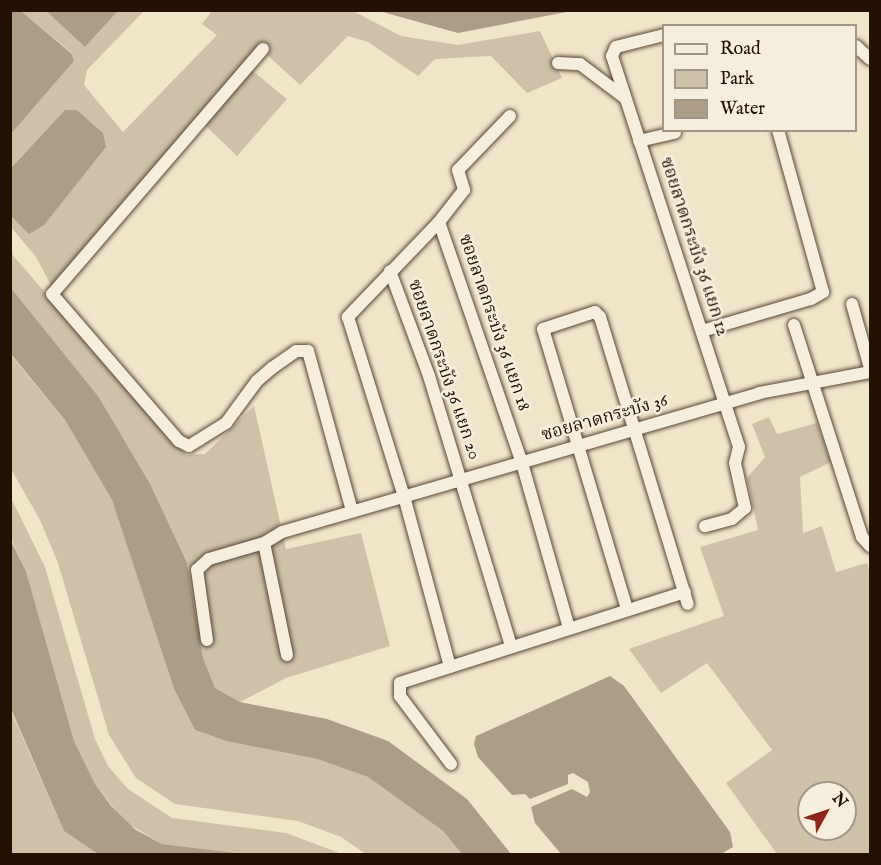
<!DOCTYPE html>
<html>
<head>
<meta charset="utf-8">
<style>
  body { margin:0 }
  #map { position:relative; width:881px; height:865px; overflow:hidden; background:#f1e5c9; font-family:"IM FELL English","Noto Serif Thai",serif }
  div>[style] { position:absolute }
  .green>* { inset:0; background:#cec1a8 }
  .water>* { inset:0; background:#ac9d86 }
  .roads { filter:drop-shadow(0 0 2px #584635) drop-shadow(0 0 2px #584635) }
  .street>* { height:12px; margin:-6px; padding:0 6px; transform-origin:6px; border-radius:6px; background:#f6eedc }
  span { translate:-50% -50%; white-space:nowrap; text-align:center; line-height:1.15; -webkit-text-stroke:5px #f6eedc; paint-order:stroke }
  .street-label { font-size:18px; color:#251104 }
  .frame { position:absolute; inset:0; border:12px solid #251104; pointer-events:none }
  .legend { position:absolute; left:662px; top:24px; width:195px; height:108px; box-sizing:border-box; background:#f6eedc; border:2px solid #a29686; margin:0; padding:8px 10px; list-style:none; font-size:18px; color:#251104 }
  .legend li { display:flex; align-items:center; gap:12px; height:30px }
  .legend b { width:30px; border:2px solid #a29686 }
  .north { position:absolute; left:797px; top:781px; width:60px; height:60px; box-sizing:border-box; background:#f6eedc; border:2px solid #a29686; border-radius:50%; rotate:50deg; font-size:16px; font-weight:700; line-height:24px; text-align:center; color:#251104 }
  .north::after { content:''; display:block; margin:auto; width:21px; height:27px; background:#8f2418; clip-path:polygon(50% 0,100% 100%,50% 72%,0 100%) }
</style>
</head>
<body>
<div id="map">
  <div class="green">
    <i style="clip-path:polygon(21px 11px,46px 11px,85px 47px,118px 11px,144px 11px,87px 70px,84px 85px,123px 132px,217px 35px,202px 24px,212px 11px,353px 11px,401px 36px,458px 45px,540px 31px,562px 78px,527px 93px,491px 56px,435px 59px,418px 76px,368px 42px,348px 36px,300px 85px,264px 52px,249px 68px,287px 99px,237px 156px,202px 122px,52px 287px,36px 257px,11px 227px,11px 216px,29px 233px,103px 133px,77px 110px,65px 110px,11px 168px,11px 134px,74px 61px,72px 53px)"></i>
    <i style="clip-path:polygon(10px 252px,186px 455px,205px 454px,254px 406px,286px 549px,361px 533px,390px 646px,286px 678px,240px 702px,215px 688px,203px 658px,187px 563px,98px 396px,11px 288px)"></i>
    <i style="clip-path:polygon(10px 354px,65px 420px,112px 500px,174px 689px,195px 730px,226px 741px,317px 759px,368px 777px,443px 831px,462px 854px,366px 854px,341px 837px,298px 821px,175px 804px,136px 778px,109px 735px,58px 563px,40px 520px,11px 469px)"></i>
    <i style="clip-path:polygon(evenodd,769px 417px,777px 434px,817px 423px,831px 462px,800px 477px,803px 533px,822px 526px,836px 572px,867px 563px,870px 574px,870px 854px,777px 854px,726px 783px,772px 750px,707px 663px,661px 693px,629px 649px,724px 616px,700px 547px,758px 530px,747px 478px,765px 457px,752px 424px,769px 417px,809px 793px,845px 793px,845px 829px,809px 829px,809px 793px)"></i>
    <i style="clip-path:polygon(10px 496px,45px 567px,95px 739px,108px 766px,128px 789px,172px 818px,286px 833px,342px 854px,245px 854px,162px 844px,124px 821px,95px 784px,74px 741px,26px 571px,11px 539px)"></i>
    <i style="clip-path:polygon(10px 709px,64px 831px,98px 854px,11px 854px)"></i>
  </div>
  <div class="water">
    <i style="clip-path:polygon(11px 10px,21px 11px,72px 54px,74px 61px,11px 134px)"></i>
    <i style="clip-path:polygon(46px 11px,118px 11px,85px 47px)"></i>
    <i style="clip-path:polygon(379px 11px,572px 11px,458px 33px)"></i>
    <i style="clip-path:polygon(65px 110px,77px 110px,103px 133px,106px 147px,44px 225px,29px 234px,11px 216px,11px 168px)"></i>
    <i style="clip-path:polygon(11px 288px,98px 396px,150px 484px,187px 563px,203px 658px,215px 688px,240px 702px,327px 719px,388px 741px,467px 799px,511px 854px,462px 854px,443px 831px,368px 777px,317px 759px,226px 741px,195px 730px,174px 689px,112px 500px,65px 420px,11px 354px)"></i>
    <i style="clip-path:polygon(10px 539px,26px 571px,74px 741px,95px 784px,112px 807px,136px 830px,162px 844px,245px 854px,98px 854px,64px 831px,11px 709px)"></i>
    <i style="clip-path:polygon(610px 676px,624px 686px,730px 832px,733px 847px,721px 854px,561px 854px,535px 823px,531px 807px,572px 789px,587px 797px,590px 792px,588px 782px,573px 773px,568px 775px,568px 784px,530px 799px,525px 794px,512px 795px,478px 757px,474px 744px,476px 736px)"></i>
  </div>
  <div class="roads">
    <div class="street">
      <i style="left:664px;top:35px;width:49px;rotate:166deg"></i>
      <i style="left:616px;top:47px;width:10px;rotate:114deg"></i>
      <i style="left:612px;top:56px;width:411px;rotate:72deg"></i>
      <i style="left:739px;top:447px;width:16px;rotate:104deg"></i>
      <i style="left:735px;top:463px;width:46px;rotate:77.5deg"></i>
      <i style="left:745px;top:508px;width:17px;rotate:140deg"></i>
      <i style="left:732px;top:519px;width:28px;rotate:165deg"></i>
      <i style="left:856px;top:46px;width:19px;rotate:43deg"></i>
      <i style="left:263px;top:49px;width:323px;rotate:130.7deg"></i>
      <i style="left:52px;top:294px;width:194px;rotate:49.2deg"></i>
      <i style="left:179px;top:441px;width:11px;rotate:27deg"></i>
      <i style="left:189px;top:446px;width:44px;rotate:-31.9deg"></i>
      <i style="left:226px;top:423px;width:52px;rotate:-53.6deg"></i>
      <i style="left:257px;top:381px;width:20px;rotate:-41deg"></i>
      <i style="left:272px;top:368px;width:29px;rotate:-35deg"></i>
      <i style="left:296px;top:351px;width:12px"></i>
      <i style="left:308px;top:351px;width:166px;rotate:74.6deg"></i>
      <i style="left:558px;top:63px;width:22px;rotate:3deg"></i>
      <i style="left:580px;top:64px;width:56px;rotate:37.1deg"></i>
      <i style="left:510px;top:116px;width:75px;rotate:133.9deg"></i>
      <i style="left:458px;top:170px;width:21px;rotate:73deg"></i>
      <i style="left:464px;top:190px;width:41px;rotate:128deg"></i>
      <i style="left:439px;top:222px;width:255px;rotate:71deg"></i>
      <i style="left:522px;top:463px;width:172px;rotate:74.1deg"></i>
      <i style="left:639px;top:141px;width:37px;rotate:-13deg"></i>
      <i style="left:439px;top:222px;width:132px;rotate:133.8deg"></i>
      <i style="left:348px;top:317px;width:192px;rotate:72.7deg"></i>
      <i style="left:405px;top:500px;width:173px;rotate:74.9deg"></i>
      <i style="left:390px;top:271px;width:112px;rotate:69.6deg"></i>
      <i style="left:429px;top:376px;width:282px;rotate:73.1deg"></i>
      <i style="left:852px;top:304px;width:66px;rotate:74.3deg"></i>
      <i style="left:794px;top:325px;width:223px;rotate:72.2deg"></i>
      <i style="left:862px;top:537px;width:12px;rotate:48deg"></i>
      <i style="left:702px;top:331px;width:114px;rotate:-16.4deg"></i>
      <i style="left:811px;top:299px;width:14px;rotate:-30deg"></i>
      <i style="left:823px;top:292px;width:168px;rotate:-105.5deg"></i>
      <i style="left:627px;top:609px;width:292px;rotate:-106.7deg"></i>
      <i style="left:543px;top:329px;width:55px;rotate:-18.1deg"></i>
      <i style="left:595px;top:312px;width:7px;rotate:45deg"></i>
      <i style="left:600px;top:317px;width:300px;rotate:73deg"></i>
      <i style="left:207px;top:640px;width:71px;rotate:-98.1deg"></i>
      <i style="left:197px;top:570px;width:16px;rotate:-43deg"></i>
      <i style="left:209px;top:559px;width:57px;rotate:-16.2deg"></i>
      <i style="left:287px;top:655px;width:114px;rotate:-101.6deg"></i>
      <i style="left:264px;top:543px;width:21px;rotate:-31deg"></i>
      <i style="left:282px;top:532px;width:497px;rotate:-16.2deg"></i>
      <i style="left:759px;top:393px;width:113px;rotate:-10.7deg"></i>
      <i style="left:451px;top:764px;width:85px;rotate:-126.9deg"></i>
      <i style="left:400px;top:696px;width:13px;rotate:-90deg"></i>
      <i style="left:400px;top:683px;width:299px;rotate:-17.7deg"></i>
    </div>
  </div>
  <div class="street-label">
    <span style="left:693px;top:247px;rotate:72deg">ซอยลาดกระบัง 36 แยก 12</span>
    <span style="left:493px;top:323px;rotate:71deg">ซอยลาดกระบัง 36 แยก 18</span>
    <span style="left:443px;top:370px;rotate:71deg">ซอยลาดกระบัง 36 แยก 20</span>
    <span style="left:605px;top:419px;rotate:-16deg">ซอยลาดกระบัง 36</span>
  </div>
  <div class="frame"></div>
  <ul class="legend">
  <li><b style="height:8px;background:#f6eedc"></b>Road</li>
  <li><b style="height:16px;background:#cec1a8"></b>Park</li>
  <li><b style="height:16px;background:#ac9d86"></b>Water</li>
  </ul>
  <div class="north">N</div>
</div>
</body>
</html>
